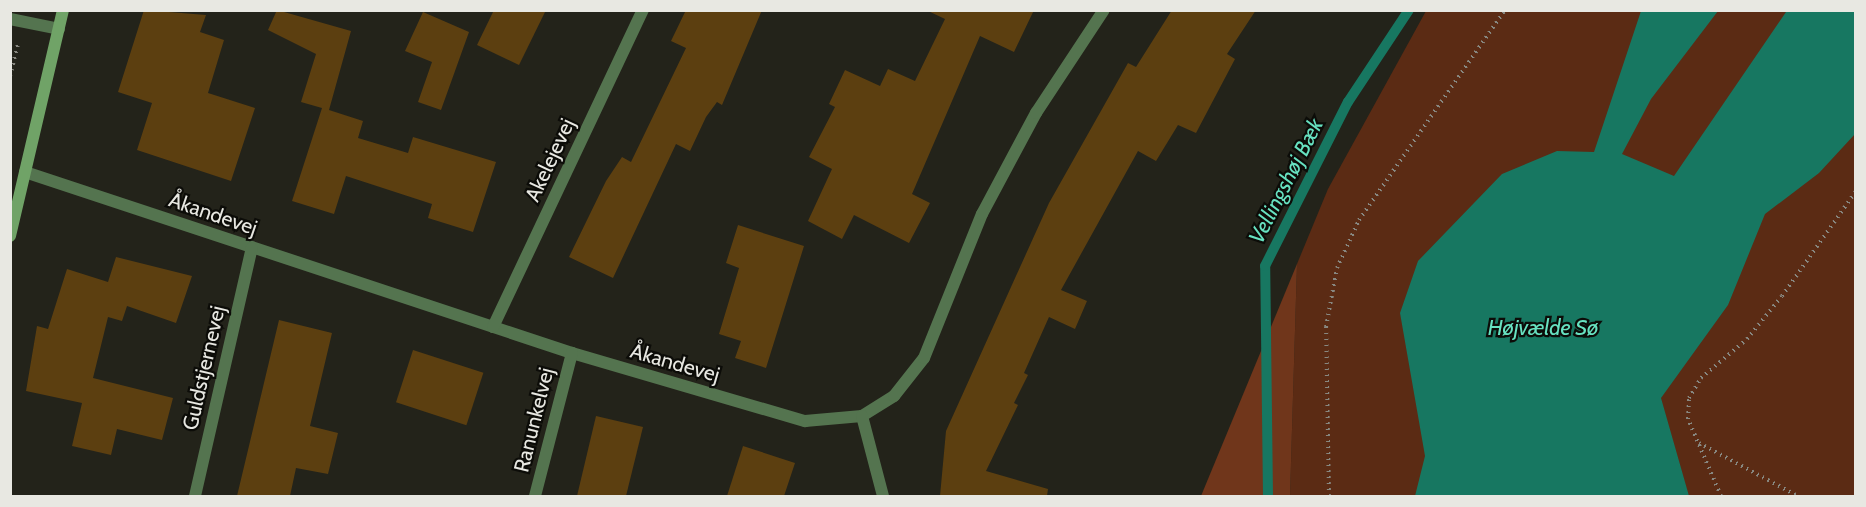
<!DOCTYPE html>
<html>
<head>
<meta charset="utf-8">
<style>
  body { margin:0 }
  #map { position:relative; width:1866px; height:507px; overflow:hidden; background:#23231a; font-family:Cabin,sans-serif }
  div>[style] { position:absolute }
  .green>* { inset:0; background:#5b2b14 }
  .forest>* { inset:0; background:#70361b }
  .water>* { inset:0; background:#177761 }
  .stream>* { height:10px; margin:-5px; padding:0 5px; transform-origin:5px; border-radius:5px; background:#177761 }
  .building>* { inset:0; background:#5c3f10; transform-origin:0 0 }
  .path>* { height:4px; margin-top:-2px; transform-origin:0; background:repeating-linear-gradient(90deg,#888881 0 1.5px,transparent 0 6px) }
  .street>* { height:12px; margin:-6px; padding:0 6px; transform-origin:6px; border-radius:6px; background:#54744f }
  .secondary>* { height:12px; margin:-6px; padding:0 6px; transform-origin:6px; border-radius:6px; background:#70a367 }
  span { translate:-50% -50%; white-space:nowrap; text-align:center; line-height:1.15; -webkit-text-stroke:4.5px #0c0c08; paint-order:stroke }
  .street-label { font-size:21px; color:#e8e8e2 }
  .water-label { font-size:22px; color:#67e2c1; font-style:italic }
  .frame { position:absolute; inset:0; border:12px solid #e8e8e2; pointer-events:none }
</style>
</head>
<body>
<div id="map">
  <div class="green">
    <i style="clip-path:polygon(1426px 11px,1855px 11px,1855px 496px,1290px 496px,1297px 264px,1328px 189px)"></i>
  </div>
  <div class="forest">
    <i style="clip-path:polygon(1297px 264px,1290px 496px,1201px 496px)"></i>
  </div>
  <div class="water">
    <i style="clip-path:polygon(1641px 11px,1718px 11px,1651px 99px,1622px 154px,1674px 176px,1786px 12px,1855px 11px,1855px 134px,1819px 173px,1765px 214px,1728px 305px,1661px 398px,1689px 496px,1415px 496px,1425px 456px,1400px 313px,1418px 261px,1502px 174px,1557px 151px,1594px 152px)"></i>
  </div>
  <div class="stream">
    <i style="left:1268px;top:496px;width:230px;rotate:-90.7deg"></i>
    <i style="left:1265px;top:266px;width:184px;rotate:-63.2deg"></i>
    <i style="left:1348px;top:102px;width:110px;rotate:-56.5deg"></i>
  </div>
  <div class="building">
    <i style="clip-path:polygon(144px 10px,206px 15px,200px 32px,224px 40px,208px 93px,255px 108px,231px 181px,137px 150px,152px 103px,118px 92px)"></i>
    <i style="clip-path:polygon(277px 10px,351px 31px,329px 110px,363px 121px,358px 138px,408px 153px,413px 137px,496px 162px,473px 232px,428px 218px,432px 204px,346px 176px,334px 214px,292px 201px,322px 108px,301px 102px,316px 54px,268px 30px)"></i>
    <i style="clip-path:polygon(494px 10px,546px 10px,519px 65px,477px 45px)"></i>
    <i style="clip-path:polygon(686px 10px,762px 10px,722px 105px,717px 102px,706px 117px,690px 151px,676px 144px,613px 278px,569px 257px,606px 181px,622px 157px,631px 162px,686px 48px,671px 41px)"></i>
    <i style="clip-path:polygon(926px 10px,1034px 10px,1014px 52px,980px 36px,912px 194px,930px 203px,909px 243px,854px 215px,842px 239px,808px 221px,832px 169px,809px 157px,835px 107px,829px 104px,845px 70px,880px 86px,888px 69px,915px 81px,945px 19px)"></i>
    <i style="clip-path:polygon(1172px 10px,1256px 10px,1227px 54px,1235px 59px,1196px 133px,1178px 125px,1156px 161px,1138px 151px,1061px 290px,1087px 301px,1075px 329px,1049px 317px,1024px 373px,1028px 375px,1014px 403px,1018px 405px,986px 471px,1048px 489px,1047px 496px,940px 496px,946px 431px,1049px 203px,1128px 63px,1136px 67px)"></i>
    <i style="clip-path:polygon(423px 12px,469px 32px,441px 110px,418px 102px,432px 62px,405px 51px)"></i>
    <i style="clip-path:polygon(738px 225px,804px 246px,766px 368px,735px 358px,741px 341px,719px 334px,739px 268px,726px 263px)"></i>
    <i style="clip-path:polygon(116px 257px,192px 276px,176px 323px,127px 306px,122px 321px,108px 317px,93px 378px,173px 398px,162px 440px,117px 429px,111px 455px,72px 446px,82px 403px,26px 391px,37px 326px,48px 329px,67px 269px,108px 282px)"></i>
    <i style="clip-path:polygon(279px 320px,332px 333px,310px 426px,338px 433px,328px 474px,296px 468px,290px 496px,237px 496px)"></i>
    <i style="left:413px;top:350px;width:74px;height:55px;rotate:18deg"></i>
    <i style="clip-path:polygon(596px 416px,643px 427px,626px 496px,577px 496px)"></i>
    <i style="clip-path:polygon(743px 446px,795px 463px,784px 496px,727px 496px)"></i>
  </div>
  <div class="path">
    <i style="left:10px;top:76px;width:34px;rotate:-76deg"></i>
    <i style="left:1699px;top:443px;width:112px;rotate:28.2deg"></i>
    <i style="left:1329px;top:496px;width:169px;rotate:-91deg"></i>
    <i style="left:1326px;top:327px;width:60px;rotate:-79.4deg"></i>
    <i style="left:1337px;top:268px;width:53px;rotate:-65.4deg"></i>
    <i style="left:1359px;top:220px;width:256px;rotate:-55.2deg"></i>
    <i style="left:1721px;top:496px;width:84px;rotate:-113.2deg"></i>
    <i style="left:1688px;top:419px;width:21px;rotate:-87deg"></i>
    <i style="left:1689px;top:398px;width:23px;rotate:-59deg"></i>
    <i style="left:1701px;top:378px;width:60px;rotate:-40.3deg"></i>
    <i style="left:1747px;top:339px;width:55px;rotate:-50.9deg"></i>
    <i style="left:1782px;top:296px;width:128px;rotate:-54.8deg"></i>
  </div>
  <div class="street">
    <i style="left:10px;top:19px;width:50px;rotate:11.5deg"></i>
    <i style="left:25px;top:172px;width:576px;rotate:18.31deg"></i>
    <i style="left:572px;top:353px;width:243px;rotate:16.3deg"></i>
    <i style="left:805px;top:421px;width:57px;rotate:-5deg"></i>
    <i style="left:862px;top:416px;width:38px;rotate:-32deg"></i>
    <i style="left:894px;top:396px;width:48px;rotate:-51.7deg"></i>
    <i style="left:924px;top:358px;width:155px;rotate:-68.1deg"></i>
    <i style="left:982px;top:214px;width:115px;rotate:-61.9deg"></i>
    <i style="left:1036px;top:113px;width:123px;rotate:-56.6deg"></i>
    <i style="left:493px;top:327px;width:351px;rotate:-64.7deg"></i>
    <i style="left:862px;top:416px;width:83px;rotate:75.3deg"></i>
    <i style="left:195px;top:496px;width:254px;rotate:-77.1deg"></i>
    <i style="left:535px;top:496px;width:148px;rotate:-75.5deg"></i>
  </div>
  <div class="secondary">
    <i style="left:10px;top:236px;width:232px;rotate:-76.8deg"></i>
  </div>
  <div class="street-label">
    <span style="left:550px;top:160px;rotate:-65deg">Akelejevej</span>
    <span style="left:213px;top:214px;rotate:19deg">Åkandevej</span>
    <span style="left:675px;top:363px;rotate:16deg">Åkandevej</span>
    <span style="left:204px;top:368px;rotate:-77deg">Guldstjernevej</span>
    <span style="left:534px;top:420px;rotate:-76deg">Ranunkelvej</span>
  </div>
  <div class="water-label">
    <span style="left:1286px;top:181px;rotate:-63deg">Vellingshøj Bæk</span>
    <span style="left:1543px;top:328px">Højvælde Sø</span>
  </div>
  <div class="frame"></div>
</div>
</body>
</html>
